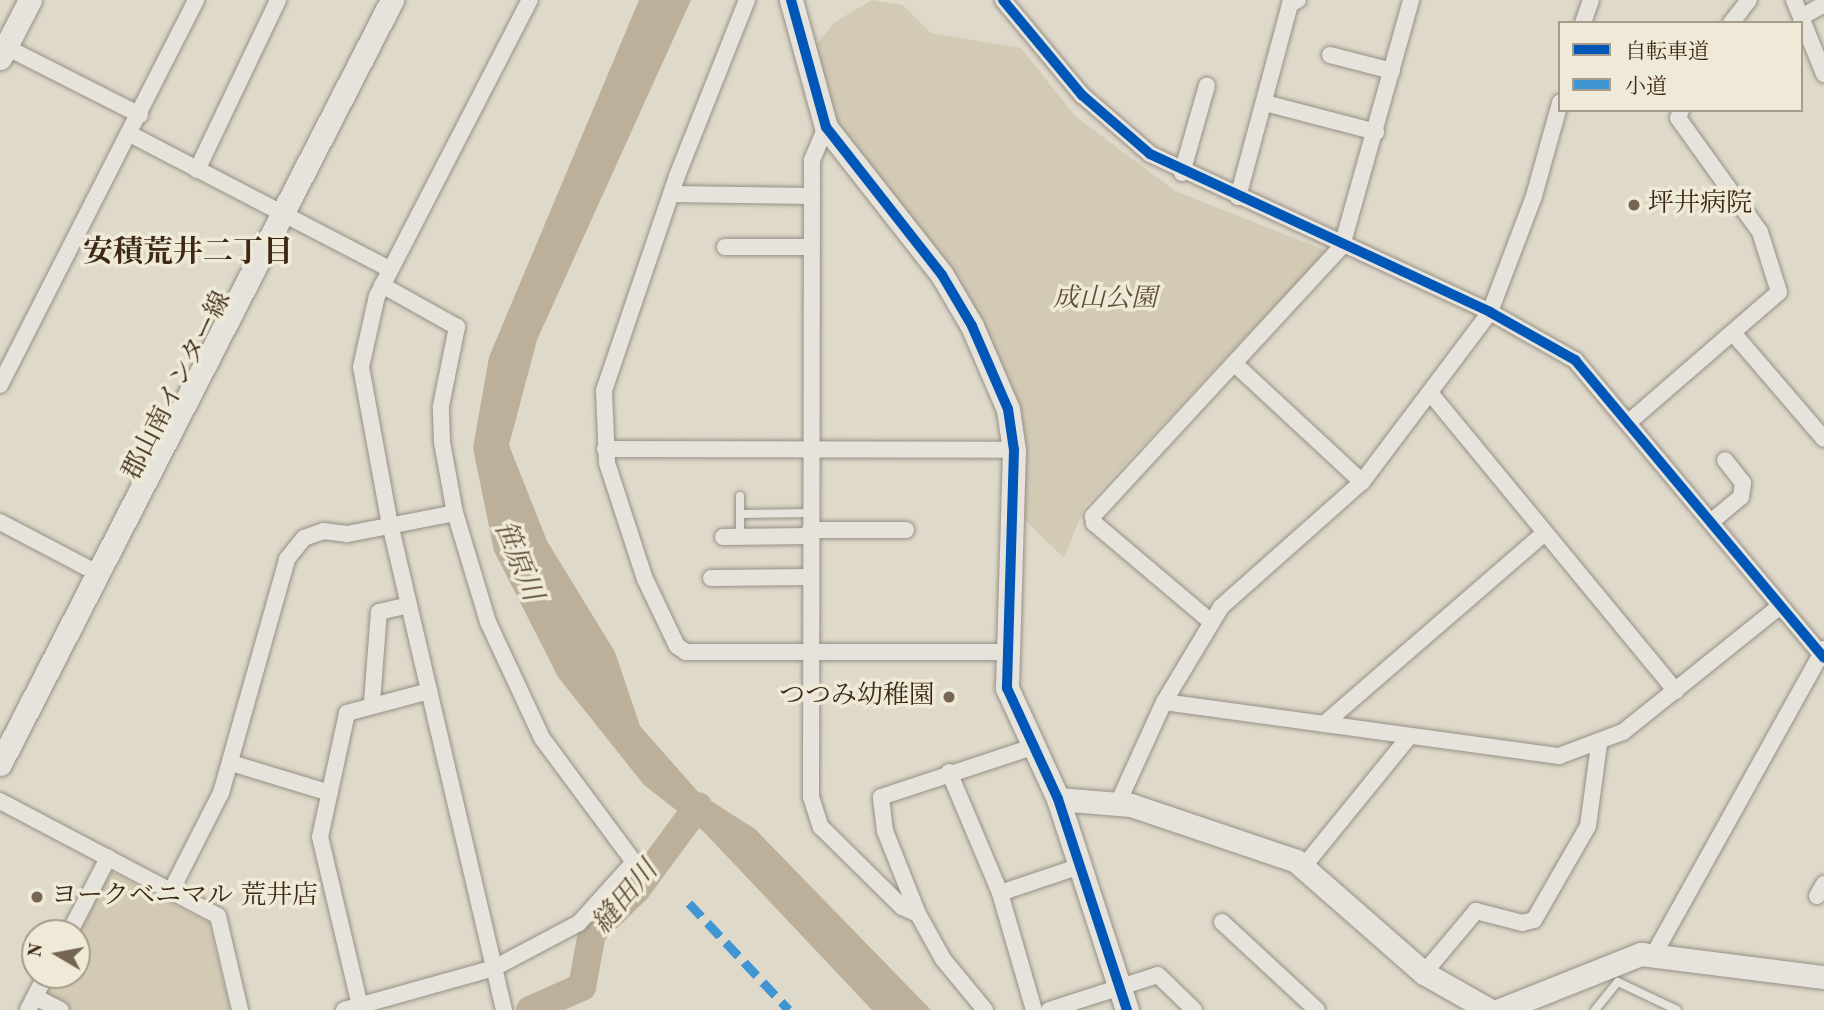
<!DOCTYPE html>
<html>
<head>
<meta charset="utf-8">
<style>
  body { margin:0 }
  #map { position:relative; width:1824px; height:1010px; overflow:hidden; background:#dfd9ca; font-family:"Old Standard TT","Noto Serif JP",serif }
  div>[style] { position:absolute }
  .green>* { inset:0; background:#d3cab5 }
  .water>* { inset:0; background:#bcb09b }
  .river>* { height:28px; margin:-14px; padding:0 14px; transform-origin:14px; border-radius:14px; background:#bcb09b }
  .roads { filter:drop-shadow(0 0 2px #969085) drop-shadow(0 0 2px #969085) }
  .lane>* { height:8px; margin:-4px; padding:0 4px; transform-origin:4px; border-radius:4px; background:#e6e3dc }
  .street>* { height:16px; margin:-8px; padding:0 8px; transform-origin:8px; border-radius:8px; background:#e6e3dc }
  .secondary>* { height:23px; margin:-11.5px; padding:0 11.5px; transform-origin:11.5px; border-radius:11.5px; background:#e6e3dc }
  .quiet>* { height:9px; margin-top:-4.5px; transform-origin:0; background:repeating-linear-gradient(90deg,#3f96d3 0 18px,transparent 0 27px) }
  .cycleway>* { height:10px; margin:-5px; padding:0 5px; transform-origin:5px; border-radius:5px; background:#0057b8 }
  .dots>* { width:19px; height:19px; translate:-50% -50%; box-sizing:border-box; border:4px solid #efe9d7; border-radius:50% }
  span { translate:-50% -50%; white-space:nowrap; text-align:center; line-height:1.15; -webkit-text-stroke:7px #efe9d7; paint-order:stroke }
  .poi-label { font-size:26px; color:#3c2814 }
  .left { translate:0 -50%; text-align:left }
  .right { translate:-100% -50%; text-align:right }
  .park-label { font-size:26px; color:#604e38; font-style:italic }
  .street-label { font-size:26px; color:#3c2814 }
  .water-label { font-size:28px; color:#5e4c36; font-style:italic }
  .quarter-label { font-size:30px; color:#3c2814; font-weight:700 }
  .legend { position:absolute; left:1558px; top:21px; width:245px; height:91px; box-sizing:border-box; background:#efe9d7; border:2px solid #a79c89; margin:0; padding:9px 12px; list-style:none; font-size:21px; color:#3c2814 }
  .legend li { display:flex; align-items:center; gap:14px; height:35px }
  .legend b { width:35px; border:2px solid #a79c89 }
  .north { position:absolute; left:21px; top:919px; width:70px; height:70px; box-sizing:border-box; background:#efe9d7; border:2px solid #a79c89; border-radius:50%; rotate:280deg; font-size:19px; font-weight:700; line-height:28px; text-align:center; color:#3c2814 }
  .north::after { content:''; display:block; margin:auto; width:24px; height:32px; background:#756654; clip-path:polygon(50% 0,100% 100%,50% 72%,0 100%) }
</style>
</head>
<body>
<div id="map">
  <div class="green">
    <i style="clip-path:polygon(872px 0,903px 5px,931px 33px,1021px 48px,1075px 116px,1175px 191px,1327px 251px,1085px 506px,1064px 558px,1019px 514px,1021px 426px,952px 274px,831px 118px,812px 49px,835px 22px)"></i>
    <i style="clip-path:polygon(108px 870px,209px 923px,230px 1010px,68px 1010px,41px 995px,52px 975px,77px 975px,77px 933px)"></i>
  </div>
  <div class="water">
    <i style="clip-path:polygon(639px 0,691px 0,537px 340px,509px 445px,547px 541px,615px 652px,640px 726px,700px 794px,755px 829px,931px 1010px,872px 1010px,703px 831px,644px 785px,558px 677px,494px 551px,473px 448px,489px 357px)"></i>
  </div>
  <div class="river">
    <i style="left:530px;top:1010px;width:57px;rotate:-23.9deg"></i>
    <i style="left:582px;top:987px;width:55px;rotate:-79.5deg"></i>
    <i style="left:592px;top:933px;width:63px;rotate:-44.4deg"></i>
    <i style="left:637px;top:889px;width:103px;rotate:-53.7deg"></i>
  </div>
  <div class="roads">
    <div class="lane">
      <i style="left:740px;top:514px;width:71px;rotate:-0.8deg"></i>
      <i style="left:740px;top:530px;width:34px;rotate:-90deg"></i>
      <i style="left:1595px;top:1010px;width:36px;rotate:-51deg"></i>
      <i style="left:1618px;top:982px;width:65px;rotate:25.4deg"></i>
    </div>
    <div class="street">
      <i style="left:747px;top:0;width:189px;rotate:111.7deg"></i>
      <i style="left:677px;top:176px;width:227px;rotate:108.8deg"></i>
      <i style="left:604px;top:391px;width:72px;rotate:87.6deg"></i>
      <i style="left:607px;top:463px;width:122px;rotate:71.9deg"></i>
      <i style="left:645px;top:579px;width:74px;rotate:64.5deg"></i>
      <i style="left:677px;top:646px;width:11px;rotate:34deg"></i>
      <i style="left:686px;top:652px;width:318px"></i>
      <i style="left:1003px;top:0;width:124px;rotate:50.3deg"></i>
      <i style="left:1082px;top:95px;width:90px;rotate:40.9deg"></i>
      <i style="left:1150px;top:154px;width:375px;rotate:24.9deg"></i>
      <i style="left:1490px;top:312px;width:98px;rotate:29.5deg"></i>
      <i style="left:1575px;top:360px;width:388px;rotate:50.1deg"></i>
      <i style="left:1794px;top:0;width:80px;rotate:67.9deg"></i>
      <i style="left:1801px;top:17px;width:26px;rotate:-29deg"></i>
      <i style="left:1583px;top:23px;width:24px;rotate:-71deg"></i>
      <i style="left:1731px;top:23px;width:29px;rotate:-52deg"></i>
      <i style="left:0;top:44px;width:157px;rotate:26.9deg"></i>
      <i style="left:1330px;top:55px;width:64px;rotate:14.5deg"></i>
      <i style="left:1265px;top:103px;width:115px;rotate:14.6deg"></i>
      <i style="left:826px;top:127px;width:36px;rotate:113deg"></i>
      <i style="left:812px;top:160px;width:637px;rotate:90.09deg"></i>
      <i style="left:811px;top:797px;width:32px;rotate:72deg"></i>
      <i style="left:821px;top:827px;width:114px;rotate:44.6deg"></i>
      <i style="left:902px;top:907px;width:17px;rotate:24deg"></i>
      <i style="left:130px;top:134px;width:292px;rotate:27.5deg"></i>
      <i style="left:197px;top:170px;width:188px;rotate:-64.5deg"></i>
      <i style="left:1182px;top:173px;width:91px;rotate:-74.1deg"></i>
      <i style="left:671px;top:194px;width:141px;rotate:0.8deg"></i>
      <i style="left:1238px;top:197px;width:200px;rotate:-74.9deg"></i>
      <i style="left:1290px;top:4px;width:9px;rotate:-27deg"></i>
      <i style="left:725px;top:247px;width:86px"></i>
      <i style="left:1734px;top:334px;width:138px;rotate:49.4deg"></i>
      <i style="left:1235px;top:364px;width:173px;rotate:42.9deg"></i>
      <i style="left:0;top:385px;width:432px;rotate:-63deg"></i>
      <i style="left:1431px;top:394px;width:385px;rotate:50.5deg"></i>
      <i style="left:1629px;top:422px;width:198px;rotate:-40.9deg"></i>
      <i style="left:1779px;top:292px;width:63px;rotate:-107.6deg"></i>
      <i style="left:1760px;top:232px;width:140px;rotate:-125.7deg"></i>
      <i style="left:1678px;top:118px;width:9px;rotate:-69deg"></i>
      <i style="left:605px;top:449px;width:409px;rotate:0.1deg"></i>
      <i style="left:0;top:522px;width:110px;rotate:27.7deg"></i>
      <i style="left:1711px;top:522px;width:39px;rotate:-40deg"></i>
      <i style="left:1741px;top:497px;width:14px;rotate:-82deg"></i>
      <i style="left:1743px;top:483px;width:29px;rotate:-128deg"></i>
      <i style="left:810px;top:530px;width:96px"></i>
      <i style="left:723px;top:537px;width:87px;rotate:-0.7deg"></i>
      <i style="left:711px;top:578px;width:99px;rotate:-0.6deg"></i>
      <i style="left:1210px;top:621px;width:152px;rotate:-139.8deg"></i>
      <i style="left:1094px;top:523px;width:7px;rotate:-98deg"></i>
      <i style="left:1093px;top:516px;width:367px;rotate:-47.3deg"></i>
      <i style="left:1342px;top:246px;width:255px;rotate:-74.3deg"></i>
      <i style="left:372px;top:702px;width:90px;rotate:-85.6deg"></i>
      <i style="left:379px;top:612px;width:31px;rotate:-13deg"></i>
      <i style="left:1164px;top:702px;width:399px;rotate:7.8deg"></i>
      <i style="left:1559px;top:756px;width:68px;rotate:-20.6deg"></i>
      <i style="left:1623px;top:732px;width:201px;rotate:-38.7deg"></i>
      <i style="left:1324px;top:724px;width:290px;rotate:-40.9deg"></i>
      <i style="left:231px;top:763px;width:103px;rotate:16.9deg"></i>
      <i style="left:949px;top:772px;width:131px;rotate:67.1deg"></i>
      <i style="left:1000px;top:893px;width:122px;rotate:73.8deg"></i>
      <i style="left:0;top:801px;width:246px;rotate:27.8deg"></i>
      <i style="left:218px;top:916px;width:97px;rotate:76.8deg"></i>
      <i style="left:1118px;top:803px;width:111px;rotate:-65.5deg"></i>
      <i style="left:1164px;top:702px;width:111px;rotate:-59deg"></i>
      <i style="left:1221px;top:607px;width:188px;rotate:-41.6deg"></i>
      <i style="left:1362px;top:482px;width:213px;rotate:-53deg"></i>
      <i style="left:1490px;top:312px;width:124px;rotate:-69.2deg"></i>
      <i style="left:1534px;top:196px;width:97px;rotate:-74.4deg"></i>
      <i style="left:1304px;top:866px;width:166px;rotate:-50.9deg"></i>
      <i style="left:171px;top:891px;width:110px;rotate:-63deg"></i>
      <i style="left:221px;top:793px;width:243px;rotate:-74.2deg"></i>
      <i style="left:287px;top:559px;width:27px;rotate:-51deg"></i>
      <i style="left:304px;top:538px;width:20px;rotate:-20deg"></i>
      <i style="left:323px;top:531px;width:24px;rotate:7deg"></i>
      <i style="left:347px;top:534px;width:110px;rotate:-11deg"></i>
      <i style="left:1000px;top:893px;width:84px;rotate:-18.6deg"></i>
      <i style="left:1817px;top:896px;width:14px;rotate:-60deg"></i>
      <i style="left:1222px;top:922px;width:129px;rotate:42.8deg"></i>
      <i style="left:69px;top:933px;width:85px;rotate:-62.5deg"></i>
      <i style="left:1654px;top:954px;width:349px;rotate:-60.9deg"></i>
      <i style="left:1424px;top:973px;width:81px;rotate:-50deg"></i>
      <i style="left:1476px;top:911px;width:48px;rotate:14.6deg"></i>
      <i style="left:1522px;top:923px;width:12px;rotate:-14deg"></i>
      <i style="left:1534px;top:920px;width:108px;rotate:-60.1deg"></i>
      <i style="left:1588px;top:826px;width:82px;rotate:-82.3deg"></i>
      <i style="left:35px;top:997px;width:29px;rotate:27deg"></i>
      <i style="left:360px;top:1006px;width:174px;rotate:-103.3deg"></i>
      <i style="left:320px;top:837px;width:127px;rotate:-77.7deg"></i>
      <i style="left:347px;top:713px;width:85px;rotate:-15deg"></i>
      <i style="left:28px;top:1010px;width:39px;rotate:-63deg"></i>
      <i style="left:344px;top:1010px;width:156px;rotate:-15.6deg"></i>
      <i style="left:494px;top:968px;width:96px;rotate:-27.9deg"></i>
      <i style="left:579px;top:923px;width:82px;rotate:-48deg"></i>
      <i style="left:634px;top:862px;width:154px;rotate:-126.6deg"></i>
      <i style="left:542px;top:738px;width:128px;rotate:-115deg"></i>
      <i style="left:488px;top:622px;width:114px;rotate:-106.8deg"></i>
      <i style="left:455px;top:513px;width:72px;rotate:-100.4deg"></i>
      <i style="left:442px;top:442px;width:36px;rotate:-92deg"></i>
      <i style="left:441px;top:406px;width:81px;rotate:-78.6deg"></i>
      <i style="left:457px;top:327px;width:86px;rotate:-150.8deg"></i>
      <i style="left:504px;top:1010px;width:498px;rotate:-103.2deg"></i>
      <i style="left:390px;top:525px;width:161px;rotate:-100.4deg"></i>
      <i style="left:361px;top:367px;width:73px;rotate:-77.3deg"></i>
      <i style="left:377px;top:296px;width:333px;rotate:-62.7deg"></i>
      <i style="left:985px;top:1010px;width:66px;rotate:-129.5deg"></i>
      <i style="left:943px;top:959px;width:51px;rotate:-119.1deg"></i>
      <i style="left:918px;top:914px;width:89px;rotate:-111.7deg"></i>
      <i style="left:885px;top:831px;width:34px;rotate:-97deg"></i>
      <i style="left:881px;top:797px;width:159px;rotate:-18.3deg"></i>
      <i style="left:1049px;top:1010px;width:114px;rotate:-17.8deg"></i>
      <i style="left:1158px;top:975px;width:50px;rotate:44.2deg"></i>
    </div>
    <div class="secondary">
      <i style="left:791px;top:0;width:132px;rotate:74.6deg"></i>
      <i style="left:826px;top:127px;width:188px;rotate:51.9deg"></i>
      <i style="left:942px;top:275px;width:59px;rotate:59.5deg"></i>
      <i style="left:972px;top:326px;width:90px;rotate:66.6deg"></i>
      <i style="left:1008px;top:409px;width:41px;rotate:81.7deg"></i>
      <i style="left:1014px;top:450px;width:238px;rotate:91.7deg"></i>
      <i style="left:1007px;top:688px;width:122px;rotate:65.3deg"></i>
      <i style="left:1058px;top:799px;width:222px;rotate:71.9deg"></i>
      <i style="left:0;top:58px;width:65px;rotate:-62.7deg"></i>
      <i style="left:0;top:764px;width:859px;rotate:-62.84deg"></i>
      <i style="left:1058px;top:799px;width:73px;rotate:4.7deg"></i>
      <i style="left:1131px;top:805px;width:174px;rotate:18.7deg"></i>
      <i style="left:1296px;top:861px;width:170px;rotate:41.2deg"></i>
      <i style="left:1424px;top:973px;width:75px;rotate:29.6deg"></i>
      <i style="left:1500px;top:1010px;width:152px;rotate:-21.7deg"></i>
      <i style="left:1641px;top:954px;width:184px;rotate:7.2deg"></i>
    </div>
  </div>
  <div class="quiet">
    <i style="left:689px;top:903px;width:146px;rotate:46.9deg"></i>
  </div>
  <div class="cycleway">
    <i style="left:791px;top:0;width:132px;rotate:74.6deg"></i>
    <i style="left:826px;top:127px;width:188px;rotate:51.9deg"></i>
    <i style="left:942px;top:275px;width:59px;rotate:59.5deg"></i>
    <i style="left:972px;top:326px;width:90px;rotate:66.6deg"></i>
    <i style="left:1008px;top:409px;width:41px;rotate:81.7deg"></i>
    <i style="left:1014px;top:450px;width:238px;rotate:91.7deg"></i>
    <i style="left:1007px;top:688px;width:122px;rotate:65.3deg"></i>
    <i style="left:1058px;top:799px;width:222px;rotate:71.9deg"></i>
    <i style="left:1003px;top:0;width:124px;rotate:50.3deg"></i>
    <i style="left:1082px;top:95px;width:90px;rotate:40.9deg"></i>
    <i style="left:1150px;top:154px;width:375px;rotate:24.9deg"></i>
    <i style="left:1490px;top:312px;width:98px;rotate:29.5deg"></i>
    <i style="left:1575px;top:360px;width:388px;rotate:50.1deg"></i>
  </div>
  <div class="dots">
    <i style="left:1634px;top:205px;background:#756654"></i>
    <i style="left:949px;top:697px;background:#756654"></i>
    <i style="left:37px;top:897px;background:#756654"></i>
  </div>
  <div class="poi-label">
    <span class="left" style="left:1648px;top:205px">坪井病院</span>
    <span class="right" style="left:935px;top:697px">つつみ幼稚園</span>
    <span class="left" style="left:51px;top:897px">ヨークベニマル 荒井店</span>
  </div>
  <div class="park-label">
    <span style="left:1105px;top:300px">成山公園</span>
  </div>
  <div class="street-label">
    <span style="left:178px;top:386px;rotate:-63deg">郡山南インター線</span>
  </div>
  <div class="water-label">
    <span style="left:517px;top:561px;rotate:68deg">笹原川</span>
    <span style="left:626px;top:898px;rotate:-50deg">縫田川</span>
  </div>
  <div class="quarter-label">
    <span style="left:188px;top:253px">安積荒井二丁目</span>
  </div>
  <ul class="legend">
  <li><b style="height:9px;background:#0057b8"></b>自転車道</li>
  <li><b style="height:9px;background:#3f96d3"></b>小道</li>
  </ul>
  <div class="north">N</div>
</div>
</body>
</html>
